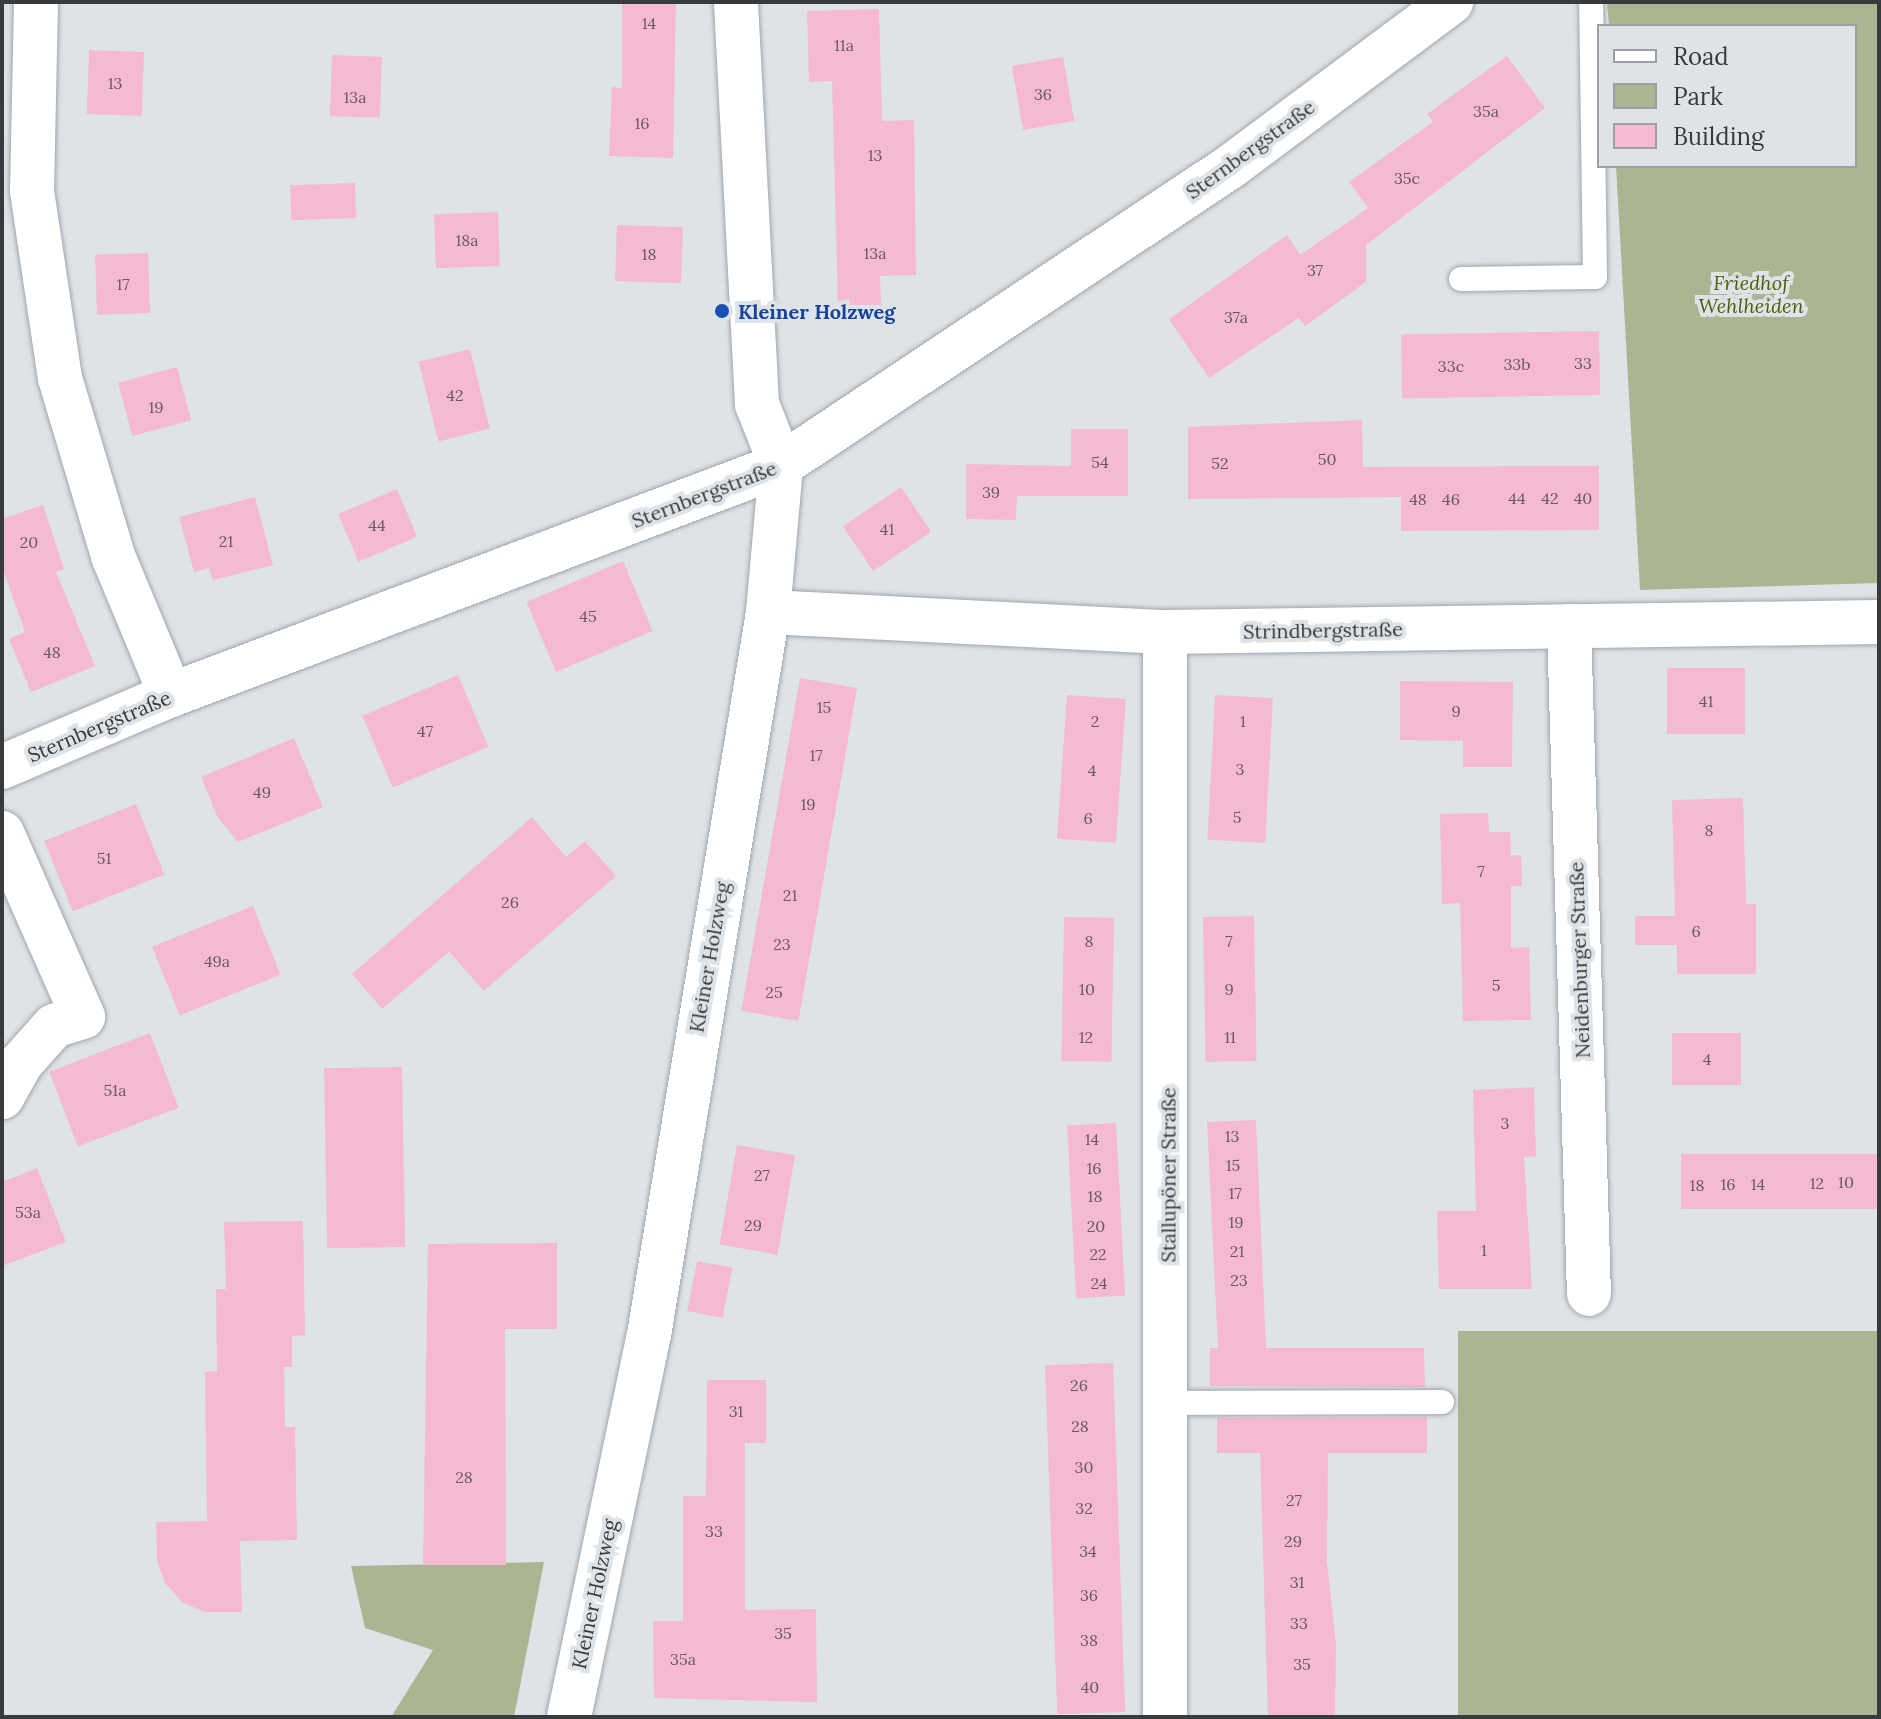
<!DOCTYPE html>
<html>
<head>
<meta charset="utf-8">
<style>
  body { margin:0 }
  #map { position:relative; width:1881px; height:1719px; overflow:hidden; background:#dee3e8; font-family:Lora,serif }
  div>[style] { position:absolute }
  .green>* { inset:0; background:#acb592; transform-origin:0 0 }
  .building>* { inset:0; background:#f5bad2; transform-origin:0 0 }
  .roads { filter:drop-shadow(0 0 2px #a1a6aa) drop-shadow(0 0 2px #a1a6aa) }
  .lane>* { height:24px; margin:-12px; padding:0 12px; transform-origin:12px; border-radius:12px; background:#fff }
  .street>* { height:44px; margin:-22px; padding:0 22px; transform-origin:22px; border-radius:22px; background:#fff }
  .dots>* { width:22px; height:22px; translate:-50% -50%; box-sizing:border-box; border:4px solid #dee3e8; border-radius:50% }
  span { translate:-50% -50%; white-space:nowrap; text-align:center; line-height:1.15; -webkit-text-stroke:8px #dee3e8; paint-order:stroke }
  .number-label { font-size:16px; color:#675a62 }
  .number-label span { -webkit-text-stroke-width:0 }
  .street-label { font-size:20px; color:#383a3c }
  .park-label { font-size:20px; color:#505e05; font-style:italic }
  .transit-label { font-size:20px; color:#164399; font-weight:700 }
  .left { translate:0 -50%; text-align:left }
  .frame { position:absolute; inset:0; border:4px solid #383a3c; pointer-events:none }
  .legend { position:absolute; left:1597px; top:24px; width:260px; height:144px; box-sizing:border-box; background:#dee3e8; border:2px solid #9c9fa3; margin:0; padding:10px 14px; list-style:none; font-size:24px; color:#383a3c }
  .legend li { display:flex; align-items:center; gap:16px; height:40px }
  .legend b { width:40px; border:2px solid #9c9fa3 }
</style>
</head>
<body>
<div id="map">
  <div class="green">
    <i style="clip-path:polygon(1607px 2px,1879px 2px,1879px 583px,1640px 590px,1616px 166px,1855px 166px,1855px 26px,1609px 26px)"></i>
    <i style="left:1879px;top:1331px;width:386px;height:421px;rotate:90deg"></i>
    <i style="clip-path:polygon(544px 1562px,514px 1717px,391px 1717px,433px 1650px,365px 1628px,351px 1566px)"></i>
  </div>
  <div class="building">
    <i style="clip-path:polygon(622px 2px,676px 2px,673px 158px,609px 156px,612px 87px,622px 88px)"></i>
    <i style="clip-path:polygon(879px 9px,882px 121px,914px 120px,916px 275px,880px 276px,881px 305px,838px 307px,832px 81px,809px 82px,807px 11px)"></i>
    <i style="left:89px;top:50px;width:55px;height:64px;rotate:2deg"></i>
    <i style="left:332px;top:55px;width:50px;height:61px;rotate:2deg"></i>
    <i style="clip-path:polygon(1507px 56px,1545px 108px,1366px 245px,1366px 282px,1305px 326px,1299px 318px,1209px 378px,1169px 319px,1287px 235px,1300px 255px,1368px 208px,1349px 182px,1433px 122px,1427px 114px)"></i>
    <i style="left:1063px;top:57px;width:65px;height:52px;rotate:80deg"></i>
    <i style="left:355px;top:183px;width:35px;height:65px;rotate:88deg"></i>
    <i style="left:498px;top:212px;width:54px;height:64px;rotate:88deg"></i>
    <i style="left:617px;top:225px;width:66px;height:56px;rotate:2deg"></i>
    <i style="left:148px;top:253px;width:60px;height:53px;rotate:88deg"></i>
    <i style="left:1599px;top:331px;width:64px;height:198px;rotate:89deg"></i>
    <i style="left:470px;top:349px;width:82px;height:53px;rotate:76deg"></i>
    <i style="left:177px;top:367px;width:55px;height:61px;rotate:75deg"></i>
    <i style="clip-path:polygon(1362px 420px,1363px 467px,1599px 466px,1599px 530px,1401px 531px,1401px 497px,1188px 499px,1188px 427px)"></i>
    <i style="clip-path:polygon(1071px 429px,1128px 429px,1128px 496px,1017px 496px,1016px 520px,966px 519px,966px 464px,1071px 466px)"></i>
    <i style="left:901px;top:487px;width:54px;height:70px;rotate:56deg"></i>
    <i style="left:397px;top:489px;width:52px;height:64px;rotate:67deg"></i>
    <i style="clip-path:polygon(255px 497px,273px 565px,213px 580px,209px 568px,194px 572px,179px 517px)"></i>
    <i style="clip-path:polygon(43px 505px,64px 569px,56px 572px,95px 666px,31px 692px,9px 639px,25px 632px,2px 566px,2px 519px)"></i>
    <i style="left:623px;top:561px;width:76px;height:105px;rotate:67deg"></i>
    <i style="left:1667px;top:668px;width:78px;height:66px"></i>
    <i style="left:458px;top:675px;width:78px;height:104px;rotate:67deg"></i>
    <i style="left:800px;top:678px;width:58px;height:338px;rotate:10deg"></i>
    <i style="clip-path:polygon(1400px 681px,1513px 682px,1512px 767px,1463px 767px,1463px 741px,1400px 740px)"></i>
    <i style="left:1067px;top:695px;width:59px;height:144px;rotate:4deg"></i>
    <i style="left:1215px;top:695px;width:58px;height:145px;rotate:3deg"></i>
    <i style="clip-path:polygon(294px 738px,323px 807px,238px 842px,218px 818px,201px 777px)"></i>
    <i style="clip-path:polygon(1743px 798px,1746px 904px,1756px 904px,1756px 974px,1677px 974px,1677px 945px,1635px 945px,1635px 916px,1675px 916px,1672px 800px)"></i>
    <i style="left:136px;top:804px;width:76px;height:99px;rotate:68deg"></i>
    <i style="clip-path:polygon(1488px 813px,1489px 832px,1510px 832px,1511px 856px,1521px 855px,1522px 886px,1511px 886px,1511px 948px,1529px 947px,1531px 1020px,1463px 1021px,1460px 903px,1442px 904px,1440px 814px)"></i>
    <i style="clip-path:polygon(532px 817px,566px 857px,585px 841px,616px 876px,484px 991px,449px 952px,382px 1009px,352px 974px)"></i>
    <i style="left:253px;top:906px;width:74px;height:109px;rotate:68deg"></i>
    <i style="left:1254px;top:916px;width:145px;height:51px;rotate:89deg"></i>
    <i style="left:1064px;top:917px;width:50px;height:144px;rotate:1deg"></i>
    <i style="left:150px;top:1033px;width:80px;height:108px;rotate:69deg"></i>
    <i style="left:1741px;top:1033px;width:52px;height:69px;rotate:90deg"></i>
    <i style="left:402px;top:1067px;width:180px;height:78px;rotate:89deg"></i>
    <i style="clip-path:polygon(1534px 1087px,1536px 1156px,1524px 1157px,1532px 1289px,1439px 1289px,1437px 1211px,1476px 1211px,1473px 1090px)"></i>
    <i style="clip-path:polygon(1256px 1120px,1266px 1348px,1424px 1348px,1425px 1387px,1210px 1386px,1210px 1348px,1218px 1348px,1207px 1122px)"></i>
    <i style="left:1116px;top:1123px;width:173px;height:49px;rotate:87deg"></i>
    <i style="left:737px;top:1145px;width:59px;height:101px;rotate:10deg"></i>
    <i style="left:1879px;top:1154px;width:55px;height:198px;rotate:90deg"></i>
    <i style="clip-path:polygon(37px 1168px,66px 1242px,2px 1266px,2px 1182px)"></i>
    <i style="clip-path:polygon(303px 1221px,305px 1335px,292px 1336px,292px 1367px,284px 1367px,285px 1427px,295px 1427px,297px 1540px,240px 1541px,242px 1612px,204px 1612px,182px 1602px,165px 1583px,157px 1561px,156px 1522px,207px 1521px,205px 1372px,217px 1371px,216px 1289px,226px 1289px,224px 1222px)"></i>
    <i style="clip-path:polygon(557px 1243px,557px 1329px,505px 1329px,506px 1565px,423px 1565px,428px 1244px)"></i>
    <i style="left:697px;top:1261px;width:36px;height:51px;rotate:11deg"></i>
    <i style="left:1113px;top:1363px;width:349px;height:68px;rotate:88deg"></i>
    <i style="clip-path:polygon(707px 1380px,766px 1380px,766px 1443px,745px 1443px,745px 1610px,816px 1609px,817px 1702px,654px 1698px,653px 1621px,683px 1621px,683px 1496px,706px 1496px)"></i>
    <i style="clip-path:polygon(1427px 1417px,1427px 1453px,1328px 1453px,1327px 1561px,1336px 1643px,1335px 1717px,1268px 1717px,1260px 1453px,1217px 1453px,1217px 1418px)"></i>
  </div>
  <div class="roads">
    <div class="lane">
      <i style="left:1461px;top:279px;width:134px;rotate:-0.9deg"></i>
      <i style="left:1595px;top:277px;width:275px;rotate:-90.8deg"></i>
      <i style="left:1167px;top:1403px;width:275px;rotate:-0.2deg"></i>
    </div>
    <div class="street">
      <i style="left:36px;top:2px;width:189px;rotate:91.2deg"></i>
      <i style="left:32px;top:191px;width:189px;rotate:81.5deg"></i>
      <i style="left:60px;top:378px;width:186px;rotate:73.4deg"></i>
      <i style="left:113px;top:556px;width:151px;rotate:67.4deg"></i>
      <i style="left:768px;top:612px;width:398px;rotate:2.9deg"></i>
      <i style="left:1165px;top:632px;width:714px;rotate:-0.8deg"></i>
      <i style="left:1569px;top:626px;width:668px;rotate:88.29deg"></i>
      <i style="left:1165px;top:632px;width:1085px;rotate:90deg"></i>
      <i style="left:2px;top:767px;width:184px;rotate:-23.1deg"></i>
      <i style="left:171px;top:695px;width:652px;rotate:-20.66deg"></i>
      <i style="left:781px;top:465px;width:539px;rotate:-33.57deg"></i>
      <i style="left:1230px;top:167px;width:276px;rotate:-36.7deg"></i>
      <i style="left:2px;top:833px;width:201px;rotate:66.2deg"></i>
      <i style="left:83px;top:1017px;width:30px;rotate:163deg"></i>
      <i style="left:54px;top:1026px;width:50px;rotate:131.7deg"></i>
      <i style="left:21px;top:1063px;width:39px;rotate:119deg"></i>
      <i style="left:569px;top:1717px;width:390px;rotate:-78.2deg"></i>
      <i style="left:649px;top:1335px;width:733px;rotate:-80.65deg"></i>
      <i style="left:768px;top:612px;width:148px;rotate:-84.9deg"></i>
      <i style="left:781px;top:465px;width:66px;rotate:-111.5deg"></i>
      <i style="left:757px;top:404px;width:403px;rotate:-93deg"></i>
    </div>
  </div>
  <div class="dots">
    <i style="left:722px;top:311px;background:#1a4fb4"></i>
  </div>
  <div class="number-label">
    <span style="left:649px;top:23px">14</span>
    <span style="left:844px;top:45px">11a</span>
    <span style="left:115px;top:83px">13</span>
    <span style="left:1043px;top:94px">36</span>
    <span style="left:355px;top:97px">13a</span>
    <span style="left:1486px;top:111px">35a</span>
    <span style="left:642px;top:123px">16</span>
    <span style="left:875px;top:155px">13</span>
    <span style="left:1407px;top:178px">35c</span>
    <span style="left:467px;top:240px">18a</span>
    <span style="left:875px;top:253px">13a</span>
    <span style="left:649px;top:254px">18</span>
    <span style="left:1315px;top:270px">37</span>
    <span style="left:123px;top:284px">17</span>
    <span style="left:1236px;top:317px">37a</span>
    <span style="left:1583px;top:363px">33</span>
    <span style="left:1517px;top:364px">33b</span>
    <span style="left:1451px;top:366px">33c</span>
    <span style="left:455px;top:395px">42</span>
    <span style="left:156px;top:407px">19</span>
    <span style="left:1327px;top:459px">50</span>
    <span style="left:1100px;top:462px">54</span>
    <span style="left:1220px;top:463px">52</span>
    <span style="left:991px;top:492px">39</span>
    <span style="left:1517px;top:498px">44</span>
    <span style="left:1550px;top:498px">42</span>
    <span style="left:1583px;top:498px">40</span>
    <span style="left:1418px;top:499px">48</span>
    <span style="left:1451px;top:499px">46</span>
    <span style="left:377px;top:525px">44</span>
    <span style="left:887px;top:529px">41</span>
    <span style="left:226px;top:541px">21</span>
    <span style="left:29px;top:542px">20</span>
    <span style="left:588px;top:616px">45</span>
    <span style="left:52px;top:652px">48</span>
    <span style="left:1706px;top:701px">41</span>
    <span style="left:824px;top:707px">15</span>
    <span style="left:1456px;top:711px">9</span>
    <span style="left:1095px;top:721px">2</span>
    <span style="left:1243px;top:721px">1</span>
    <span style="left:425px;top:731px">47</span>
    <span style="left:816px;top:755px">17</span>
    <span style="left:1240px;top:769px">3</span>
    <span style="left:1092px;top:770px">4</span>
    <span style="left:262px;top:792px">49</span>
    <span style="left:808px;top:804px">19</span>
    <span style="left:1237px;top:817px">5</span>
    <span style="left:1088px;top:818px">6</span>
    <span style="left:1709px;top:830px">8</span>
    <span style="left:104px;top:858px">51</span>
    <span style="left:1481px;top:871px">7</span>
    <span style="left:790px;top:895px">21</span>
    <span style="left:510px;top:902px">26</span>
    <span style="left:1696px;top:931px">6</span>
    <span style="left:1089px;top:941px">8</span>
    <span style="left:1229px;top:941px">7</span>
    <span style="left:782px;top:944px">23</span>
    <span style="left:217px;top:961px">49a</span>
    <span style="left:1496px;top:985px">5</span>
    <span style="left:1087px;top:989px">10</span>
    <span style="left:1229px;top:989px">9</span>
    <span style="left:774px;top:992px">25</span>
    <span style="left:1086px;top:1037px">12</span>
    <span style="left:1230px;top:1037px">11</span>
    <span style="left:1707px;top:1059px">4</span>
    <span style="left:115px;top:1090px">51a</span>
    <span style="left:1505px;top:1123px">3</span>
    <span style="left:1232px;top:1136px">13</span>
    <span style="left:1092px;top:1139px">14</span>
    <span style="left:1233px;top:1165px">15</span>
    <span style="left:1094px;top:1168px">16</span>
    <span style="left:762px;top:1175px">27</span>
    <span style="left:1846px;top:1182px">10</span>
    <span style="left:1817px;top:1183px">12</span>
    <span style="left:1728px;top:1184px">16</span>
    <span style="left:1758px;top:1184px">14</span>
    <span style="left:1697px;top:1185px">18</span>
    <span style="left:1235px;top:1193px">17</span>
    <span style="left:1095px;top:1196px">18</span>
    <span style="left:28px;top:1212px">53a</span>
    <span style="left:1236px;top:1222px">19</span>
    <span style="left:753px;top:1225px">29</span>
    <span style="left:1096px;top:1226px">20</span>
    <span style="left:1484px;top:1250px">1</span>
    <span style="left:1237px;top:1251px">21</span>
    <span style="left:1098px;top:1254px">22</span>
    <span style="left:1239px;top:1280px">23</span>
    <span style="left:1099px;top:1283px">24</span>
    <span style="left:1079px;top:1385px">26</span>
    <span style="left:736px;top:1411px">31</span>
    <span style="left:1080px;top:1426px">28</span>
    <span style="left:1084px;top:1467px">30</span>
    <span style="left:464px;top:1477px">28</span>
    <span style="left:1294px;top:1500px">27</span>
    <span style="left:1084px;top:1508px">32</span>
    <span style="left:714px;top:1531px">33</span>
    <span style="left:1293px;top:1541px">29</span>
    <span style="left:1088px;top:1551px">34</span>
    <span style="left:1297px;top:1582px">31</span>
    <span style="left:1089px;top:1595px">36</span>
    <span style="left:1299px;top:1623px">33</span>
    <span style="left:783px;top:1633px">35</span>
    <span style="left:1089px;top:1640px">38</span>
    <span style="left:683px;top:1659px">35a</span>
    <span style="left:1302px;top:1664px">35</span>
    <span style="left:1090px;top:1687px">40</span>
  </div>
  <div class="street-label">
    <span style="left:1250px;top:149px;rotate:-36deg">Sternbergstraße</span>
    <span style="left:704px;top:494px;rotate:-21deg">Sternbergstraße</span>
    <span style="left:1323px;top:630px;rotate:-1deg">Strindbergstraße</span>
    <span style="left:99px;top:726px;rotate:-23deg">Sternbergstraße</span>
    <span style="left:709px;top:957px;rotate:-80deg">Kleiner Holzweg</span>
    <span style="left:1579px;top:960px;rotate:-92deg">Neidenburger Straße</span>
    <span style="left:1168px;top:1175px;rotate:-90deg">Stallupöner Straße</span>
    <span style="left:594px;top:1594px;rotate:-78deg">Kleiner Holzweg</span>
  </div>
  <div class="park-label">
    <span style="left:1751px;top:294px">Friedhof<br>Wehlheiden</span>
  </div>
  <div class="transit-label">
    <span class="left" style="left:738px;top:311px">Kleiner Holzweg</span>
  </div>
  <div class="frame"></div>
  <ul class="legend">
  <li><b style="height:10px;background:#fff"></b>Road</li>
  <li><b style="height:22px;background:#acb592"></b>Park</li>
  <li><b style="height:22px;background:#f5bad2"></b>Building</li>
  </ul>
</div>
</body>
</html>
